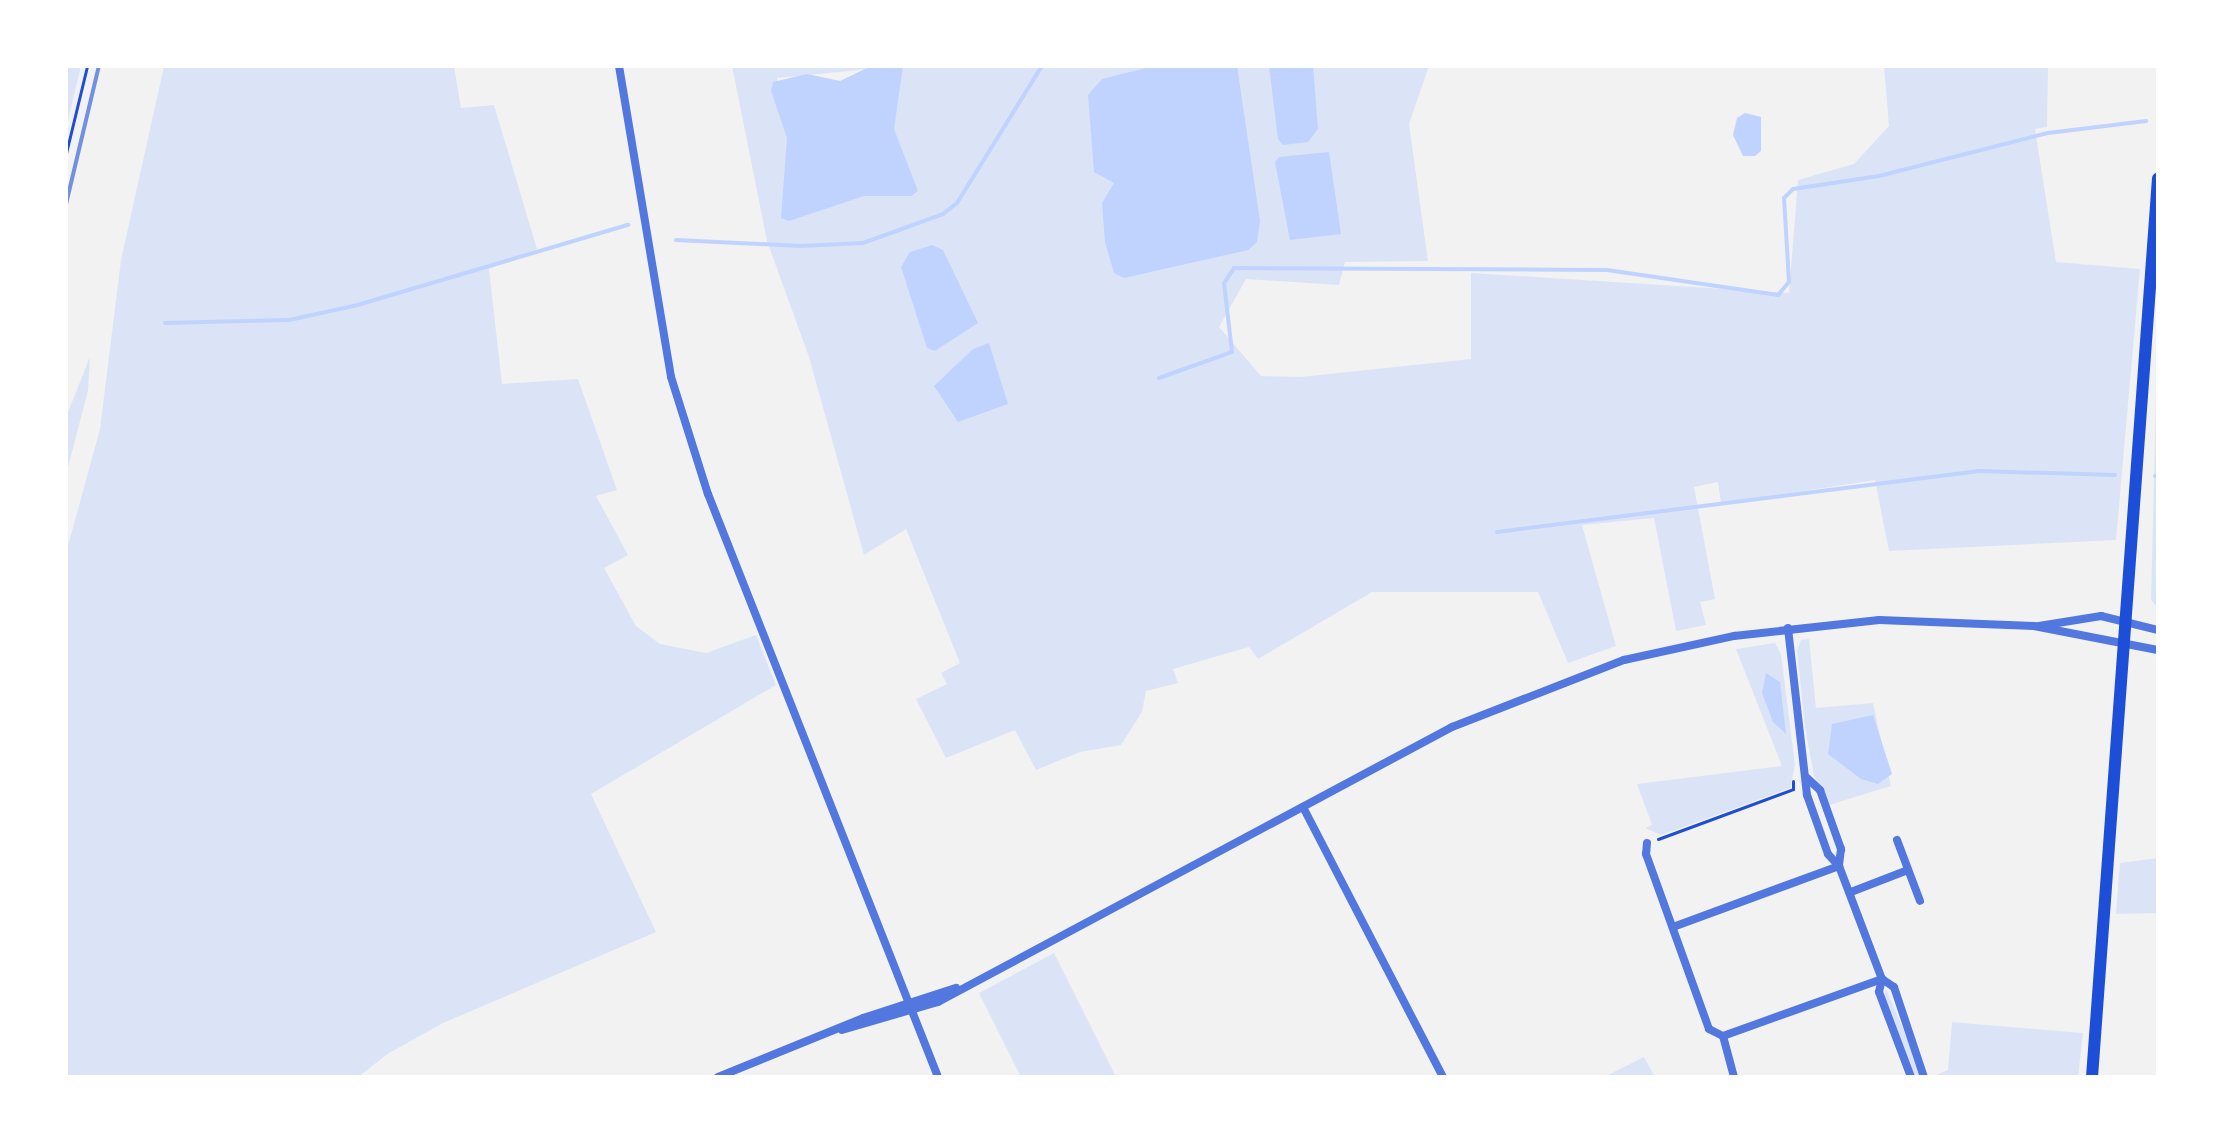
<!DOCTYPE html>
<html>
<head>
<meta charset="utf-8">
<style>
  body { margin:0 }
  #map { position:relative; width:2224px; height:1143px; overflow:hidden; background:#f2f2f2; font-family:Signika,sans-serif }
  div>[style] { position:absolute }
  .green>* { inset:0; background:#dbe4f7 }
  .water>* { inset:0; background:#bfd3fe }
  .stream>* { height:4px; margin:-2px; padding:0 2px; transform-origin:2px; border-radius:2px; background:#bfd3fe }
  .path>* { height:3px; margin:-1.5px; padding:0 1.5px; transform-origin:1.5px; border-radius:1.5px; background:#1d4ed8 }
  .minor>* { height:8px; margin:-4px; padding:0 4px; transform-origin:4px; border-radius:4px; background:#5277de }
  .primary>* { height:12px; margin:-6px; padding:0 6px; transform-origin:6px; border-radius:6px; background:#1d4ed8 }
  .rail>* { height:4px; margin:-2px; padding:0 2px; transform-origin:2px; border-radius:2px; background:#7290e2 }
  span { translate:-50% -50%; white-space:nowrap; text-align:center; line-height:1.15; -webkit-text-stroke:7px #fff; paint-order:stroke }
  .frame { position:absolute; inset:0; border:68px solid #fff; pointer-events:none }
</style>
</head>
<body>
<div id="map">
  <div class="green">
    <i style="clip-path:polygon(66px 66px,81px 66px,66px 128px)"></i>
    <i style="clip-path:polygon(164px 66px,454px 66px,461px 108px,494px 105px,537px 249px,489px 269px,502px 384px,578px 379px,617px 490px,596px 496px,628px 555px,604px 568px,636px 626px,660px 644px,706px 653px,756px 635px,776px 685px,591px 794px,656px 932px,443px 1023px,389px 1053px,358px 1077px,66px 1077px,66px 553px,100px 429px,121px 260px)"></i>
    <i style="clip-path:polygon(evenodd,732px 66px,1429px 66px,1409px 124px,1428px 261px,1345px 262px,1339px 285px,1246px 279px,1219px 327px,1261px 376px,1300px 377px,1471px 359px,1471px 273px,1789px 293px,1798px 180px,1854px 164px,1889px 126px,1884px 66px,2048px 66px,2047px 127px,2035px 129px,2056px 262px,2140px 269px,2116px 540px,1889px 551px,1875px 480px,1721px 504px,1718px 482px,1694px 487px,1715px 599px,1700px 602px,1706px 625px,1676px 631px,1654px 518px,1582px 525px,1616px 646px,1568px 663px,1538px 592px,1372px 592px,1258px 659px,1249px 647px,1173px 669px,1178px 683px,1146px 691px,1142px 712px,1121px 745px,1080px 752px,1036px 770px,1015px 730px,946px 758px,916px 699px,947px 684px,941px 673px,960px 663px,906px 529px,864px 555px,809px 357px,767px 241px,732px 66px,879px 68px,895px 137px,779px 110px,777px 78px,879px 68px)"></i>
    <i style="clip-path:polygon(90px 357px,88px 391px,66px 475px,66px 417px)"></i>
    <i style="clip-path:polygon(2157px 361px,2158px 361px,2158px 608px,2151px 600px)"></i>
    <i style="clip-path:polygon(1809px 639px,1816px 708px,1873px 703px,1891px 786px,1829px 805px,1814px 776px,1805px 727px,1797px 650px,1801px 640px)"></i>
    <i style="clip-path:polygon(1775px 643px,1781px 654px,1795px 765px,1790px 788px,1661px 835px,1645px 828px,1652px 825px,1637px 784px,1782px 766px,1736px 649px)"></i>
    <i style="clip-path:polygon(2158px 858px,2158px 913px,2116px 914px,2120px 863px)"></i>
    <i style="clip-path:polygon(1054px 953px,1116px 1077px,1021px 1077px,979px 993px)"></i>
    <i style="clip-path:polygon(1886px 989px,1921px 1071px,1919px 1077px,1913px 1075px,1884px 995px)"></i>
    <i style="clip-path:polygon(1952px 1022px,2083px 1033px,2078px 1077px,1931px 1077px,1948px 1070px)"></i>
    <i style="clip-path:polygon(1644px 1057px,1655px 1077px,1604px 1077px)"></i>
  </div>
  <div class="water">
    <i style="clip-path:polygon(871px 66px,903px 66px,894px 129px,918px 191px,911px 196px,864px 196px,789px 221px,781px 218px,787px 138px,771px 91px,773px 82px,807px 74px,840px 81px)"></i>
    <i style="clip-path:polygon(1154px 66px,1237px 66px,1260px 221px,1257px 242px,1248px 250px,1124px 278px,1114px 273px,1105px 242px,1102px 203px,1114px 183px,1094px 172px,1088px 95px,1102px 79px)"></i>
    <i style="clip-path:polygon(1269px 66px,1313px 66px,1318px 129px,1308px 142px,1283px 145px,1278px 139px)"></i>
    <i style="clip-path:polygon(1745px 113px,1761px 117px,1761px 151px,1755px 156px,1743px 156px,1733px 135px,1737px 118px)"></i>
    <i style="clip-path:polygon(1329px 152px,1341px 234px,1290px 240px,1275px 162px,1279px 157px)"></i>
    <i style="clip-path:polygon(932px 245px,943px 250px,978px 323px,935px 351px,927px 348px,901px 267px,910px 252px)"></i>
    <i style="clip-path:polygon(989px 343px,1008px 404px,958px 422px,934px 386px,973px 349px)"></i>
    <i style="clip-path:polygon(1766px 673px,1780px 682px,1786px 734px,1773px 722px,1762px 693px)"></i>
    <i style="clip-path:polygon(1873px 715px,1892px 774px,1878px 784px,1861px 779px,1828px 754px,1832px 724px)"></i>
  </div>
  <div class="stream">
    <i style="left:676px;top:240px;width:125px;rotate:2.7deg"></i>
    <i style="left:801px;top:246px;width:62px;rotate:-2.8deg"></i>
    <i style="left:863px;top:243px;width:85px;rotate:-19.9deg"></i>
    <i style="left:943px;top:214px;width:18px;rotate:-38deg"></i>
    <i style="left:957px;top:203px;width:161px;rotate:-58.2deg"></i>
    <i style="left:165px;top:323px;width:124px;rotate:-1.4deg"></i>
    <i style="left:289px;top:320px;width:66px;rotate:-12.2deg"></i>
    <i style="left:354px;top:306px;width:286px;rotate:-16.5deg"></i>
    <i style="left:1159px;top:378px;width:77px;rotate:-19.6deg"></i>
    <i style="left:1232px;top:352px;width:69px;rotate:-96.6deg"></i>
    <i style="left:1224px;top:283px;width:18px;rotate:-56deg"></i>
    <i style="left:1234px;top:268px;width:373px;rotate:0.3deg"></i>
    <i style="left:1607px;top:270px;width:173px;rotate:8.3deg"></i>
    <i style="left:1778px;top:295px;width:17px;rotate:-50deg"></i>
    <i style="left:1789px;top:282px;width:84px;rotate:-93.4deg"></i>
    <i style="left:1784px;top:198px;width:13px;rotate:-45deg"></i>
    <i style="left:1793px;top:189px;width:87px;rotate:-8.6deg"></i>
    <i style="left:1879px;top:176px;width:174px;rotate:-14.3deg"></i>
    <i style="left:2048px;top:133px;width:99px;rotate:-7deg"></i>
    <i style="left:2155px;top:476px;width:3px;rotate:-18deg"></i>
    <i style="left:1497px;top:532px;width:486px;rotate:-7.2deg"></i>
    <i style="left:1979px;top:471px;width:136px;rotate:1.7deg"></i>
  </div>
  <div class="path">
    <i style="left:66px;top:153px;width:89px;rotate:-76.4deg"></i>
    <i style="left:1658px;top:839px;width:144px;rotate:-20.3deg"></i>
    <i style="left:1793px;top:789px;width:8px;rotate:-90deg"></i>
  </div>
  <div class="minor">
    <i style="left:619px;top:66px;width:315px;rotate:80.5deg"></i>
    <i style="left:671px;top:377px;width:123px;rotate:72.5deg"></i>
    <i style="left:708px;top:494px;width:627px;rotate:68.47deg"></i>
    <i style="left:2039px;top:626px;width:63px;rotate:-9.2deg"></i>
    <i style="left:2101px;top:616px;width:59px;rotate:13.8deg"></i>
    <i style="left:1807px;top:778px;width:18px;rotate:43deg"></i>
    <i style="left:1820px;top:790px;width:63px;rotate:70.4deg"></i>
    <i style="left:1841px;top:849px;width:17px;rotate:97deg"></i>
    <i style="left:1839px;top:866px;width:121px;rotate:69.2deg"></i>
    <i style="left:1882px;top:979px;width:14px;rotate:34deg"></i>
    <i style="left:1894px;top:987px;width:95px;rotate:71.6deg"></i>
    <i style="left:1303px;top:807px;width:304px;rotate:62.6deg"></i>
    <i style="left:1897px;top:840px;width:65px;rotate:69.3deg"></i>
    <i style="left:1647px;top:843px;width:11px;rotate:95deg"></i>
    <i style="left:1646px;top:854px;width:186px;rotate:70.2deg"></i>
    <i style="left:1709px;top:1029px;width:16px;rotate:27deg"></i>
    <i style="left:1723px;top:1036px;width:42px;rotate:75deg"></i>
    <i style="left:1851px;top:892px;width:61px;rotate:-21.1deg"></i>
    <i style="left:1673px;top:927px;width:177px;rotate:-20.2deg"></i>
    <i style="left:1839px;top:866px;width:16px;rotate:-133deg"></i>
    <i style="left:1828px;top:854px;width:63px;rotate:-109.6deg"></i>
    <i style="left:1807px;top:795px;width:168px;rotate:-96.5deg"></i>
    <i style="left:1882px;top:979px;width:13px;rotate:103deg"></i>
    <i style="left:1879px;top:992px;width:91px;rotate:69.4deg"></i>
    <i style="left:842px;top:1030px;width:100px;rotate:-16.3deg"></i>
    <i style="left:938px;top:1002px;width:583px;rotate:-28.15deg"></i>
    <i style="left:1452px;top:727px;width:185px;rotate:-21.3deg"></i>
    <i style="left:1624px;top:660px;width:113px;rotate:-12.3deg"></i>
    <i style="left:1734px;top:636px;width:146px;rotate:-6.3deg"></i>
    <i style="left:1879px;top:620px;width:155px;rotate:2.2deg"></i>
    <i style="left:2034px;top:626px;width:126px;rotate:11deg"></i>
    <i style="left:1723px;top:1036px;width:169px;rotate:-19.7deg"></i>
    <i style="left:718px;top:1077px;width:157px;rotate:-22.1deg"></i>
    <i style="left:863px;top:1018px;width:98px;rotate:-17.9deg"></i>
  </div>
  <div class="primary">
    <i style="left:2092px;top:1077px;width:901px;rotate:-85.8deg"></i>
  </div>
  <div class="rail">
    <i style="left:66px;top:204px;width:142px;rotate:-76.6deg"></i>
  </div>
  <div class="frame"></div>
</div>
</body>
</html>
